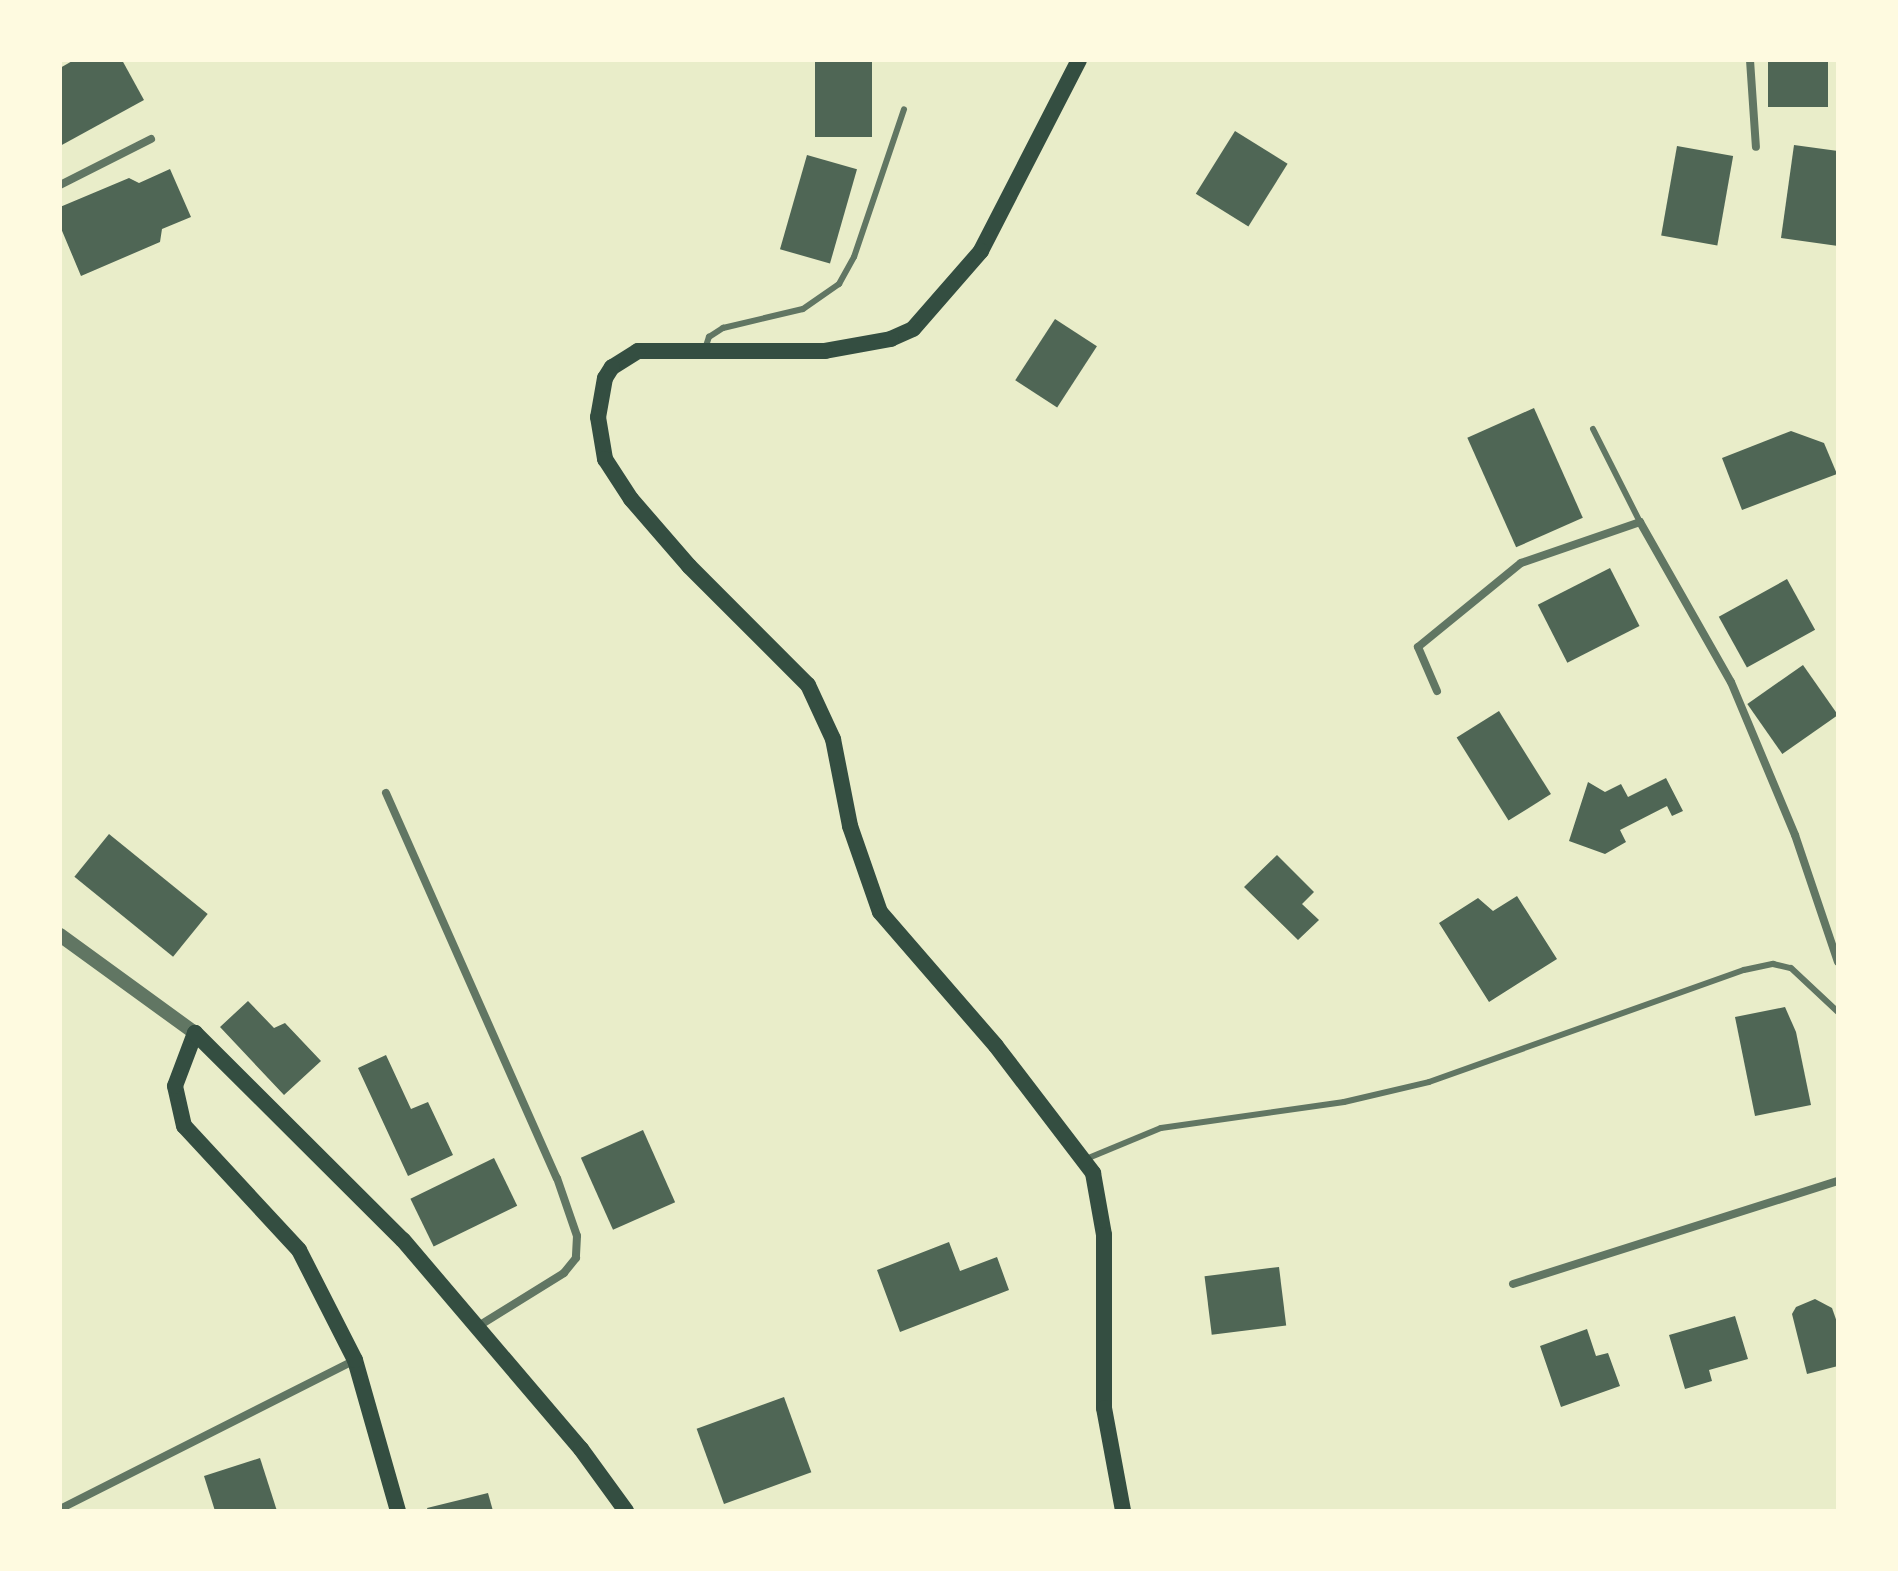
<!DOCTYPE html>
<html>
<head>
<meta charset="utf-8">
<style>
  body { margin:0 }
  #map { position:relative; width:1898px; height:1571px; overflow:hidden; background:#e9edc9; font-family:"Nunito Sans",sans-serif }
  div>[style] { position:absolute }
  .building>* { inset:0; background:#4f6655; transform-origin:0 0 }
  .service>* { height:6px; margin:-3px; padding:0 3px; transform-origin:3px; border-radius:3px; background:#617663 }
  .minor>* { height:8px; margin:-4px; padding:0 4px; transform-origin:4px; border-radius:4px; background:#617663 }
  .tertiary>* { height:14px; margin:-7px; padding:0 7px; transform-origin:7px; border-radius:7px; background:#617663 }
  .secondary>* { height:16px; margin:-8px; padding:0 8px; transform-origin:8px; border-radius:8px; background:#344e41 }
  span { translate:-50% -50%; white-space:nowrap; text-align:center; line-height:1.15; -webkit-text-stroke:8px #fefae0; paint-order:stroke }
  .frame { position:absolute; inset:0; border:62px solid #fefae0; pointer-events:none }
</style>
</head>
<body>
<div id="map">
  <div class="building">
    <i style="clip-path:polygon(74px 60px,122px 60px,144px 100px,60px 146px,60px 68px)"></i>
    <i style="left:815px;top:60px;width:57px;height:77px"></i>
    <i style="left:1768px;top:60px;width:60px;height:47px"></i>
    <i style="left:1235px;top:131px;width:62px;height:74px;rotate:32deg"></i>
    <i style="clip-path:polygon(1794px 145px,1838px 151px,1838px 246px,1781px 238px)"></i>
    <i style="left:1677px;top:146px;width:57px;height:91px;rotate:10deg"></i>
    <i style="left:807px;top:155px;width:52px;height:98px;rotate:16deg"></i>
    <i style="clip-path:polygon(170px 169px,191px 217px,162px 229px,160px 242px,81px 276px,60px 226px,60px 207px,129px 178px,139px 183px)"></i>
    <i style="left:1055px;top:319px;width:50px;height:73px;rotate:33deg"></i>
    <i style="left:1534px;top:408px;width:120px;height:73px;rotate:66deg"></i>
    <i style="clip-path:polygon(1791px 431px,1824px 443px,1837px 474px,1742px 510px,1722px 458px)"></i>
    <i style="left:1610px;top:568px;width:65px;height:81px;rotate:63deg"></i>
    <i style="left:1787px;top:579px;width:58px;height:78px;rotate:61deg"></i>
    <i style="left:1803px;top:665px;width:61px;height:68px;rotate:55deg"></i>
    <i style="left:1499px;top:711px;width:98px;height:50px;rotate:58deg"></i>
    <i style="clip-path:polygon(1666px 778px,1683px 811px,1672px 816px,1667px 806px,1620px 830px,1626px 842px,1605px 854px,1569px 841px,1588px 782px,1605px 792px,1621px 784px,1628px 797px)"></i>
    <i style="left:109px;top:834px;width:127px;height:55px;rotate:39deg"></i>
    <i style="clip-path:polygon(1277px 855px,1314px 892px,1302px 904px,1319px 920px,1298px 940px,1244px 887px)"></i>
    <i style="clip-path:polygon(1517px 896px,1557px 959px,1489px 1002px,1439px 923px,1478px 898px,1493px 911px)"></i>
    <i style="clip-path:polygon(248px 1001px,274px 1028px,285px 1023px,321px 1061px,284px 1095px,220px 1027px)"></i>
    <i style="clip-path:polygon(1785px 1007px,1796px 1032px,1811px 1105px,1755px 1116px,1735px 1017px)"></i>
    <i style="clip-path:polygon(386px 1055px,411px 1109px,428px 1102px,453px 1155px,408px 1176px,358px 1068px)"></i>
    <i style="left:643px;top:1130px;width:79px;height:68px;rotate:66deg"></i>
    <i style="left:494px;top:1158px;width:53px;height:93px;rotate:64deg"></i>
    <i style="clip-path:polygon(949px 1242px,960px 1271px,997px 1257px,1009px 1290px,900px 1332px,877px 1270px)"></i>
    <i style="left:1279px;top:1267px;width:59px;height:75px;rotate:83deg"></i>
    <i style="clip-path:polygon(1815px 1299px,1832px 1308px,1838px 1325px,1838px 1366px,1807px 1374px,1792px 1314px,1796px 1307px)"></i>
    <i style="clip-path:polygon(1735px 1316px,1748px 1359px,1709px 1370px,1712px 1381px,1685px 1389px,1669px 1335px)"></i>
    <i style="clip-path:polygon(1587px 1329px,1596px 1356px,1608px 1353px,1620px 1386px,1561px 1407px,1540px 1346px)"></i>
    <i style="left:784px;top:1397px;width:80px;height:93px;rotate:70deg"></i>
    <i style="clip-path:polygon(260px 1458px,277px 1511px,215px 1511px,204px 1476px)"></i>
    <i style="clip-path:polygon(488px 1493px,493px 1511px,428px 1511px,427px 1508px)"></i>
  </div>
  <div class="service">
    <i style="left:705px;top:349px;width:13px;rotate:-72deg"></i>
    <i style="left:709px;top:337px;width:17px;rotate:-33deg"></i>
    <i style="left:723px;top:328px;width:82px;rotate:-13.4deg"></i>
    <i style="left:803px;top:309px;width:44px;rotate:-34.8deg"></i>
    <i style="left:839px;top:284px;width:31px;rotate:-61deg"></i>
    <i style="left:854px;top:257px;width:156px;rotate:-71.3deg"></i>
    <i style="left:1593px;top:429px;width:104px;rotate:63.2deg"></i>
    <i style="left:1086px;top:1159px;width:81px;rotate:-22.5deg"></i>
    <i style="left:1161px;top:1128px;width:185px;rotate:-8.1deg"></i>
    <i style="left:1344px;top:1102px;width:87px;rotate:-13.2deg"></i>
    <i style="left:1429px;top:1082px;width:334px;rotate:-19.6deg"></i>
    <i style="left:1744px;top:970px;width:30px;rotate:-12deg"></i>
    <i style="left:1773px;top:964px;width:18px;rotate:13deg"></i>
    <i style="left:1791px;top:968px;width:64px;rotate:43.1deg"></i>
  </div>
  <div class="minor">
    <i style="left:1750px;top:60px;width:87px;rotate:86.1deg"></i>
    <i style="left:60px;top:185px;width:102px;rotate:-26.8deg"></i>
    <i style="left:1437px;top:691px;width:48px;rotate:-113.4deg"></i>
    <i style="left:1418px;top:647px;width:133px;rotate:-39.2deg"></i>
    <i style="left:1521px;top:563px;width:126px;rotate:-19deg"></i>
    <i style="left:1640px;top:522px;width:184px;rotate:60.4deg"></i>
    <i style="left:1731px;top:682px;width:166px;rotate:67.3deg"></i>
    <i style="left:1795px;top:835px;width:134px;rotate:71.3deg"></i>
    <i style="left:386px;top:793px;width:421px;rotate:66.1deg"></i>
    <i style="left:557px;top:1178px;width:61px;rotate:71deg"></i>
    <i style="left:577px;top:1236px;width:22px;rotate:93deg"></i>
    <i style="left:576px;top:1258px;width:19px;rotate:129deg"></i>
    <i style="left:564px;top:1273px;width:102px;rotate:148.2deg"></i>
    <i style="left:1513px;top:1284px;width:341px;rotate:-17.6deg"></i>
    <i style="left:60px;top:1509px;width:330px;rotate:-26.8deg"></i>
  </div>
  <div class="tertiary">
    <i style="left:60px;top:935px;width:167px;rotate:36deg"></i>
  </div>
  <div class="secondary">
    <i style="left:1079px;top:60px;width:215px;rotate:117.2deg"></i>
    <i style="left:981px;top:251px;width:103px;rotate:131.1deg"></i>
    <i style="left:913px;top:329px;width:24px;rotate:156deg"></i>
    <i style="left:891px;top:339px;width:67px;rotate:169.7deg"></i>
    <i style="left:825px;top:351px;width:187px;rotate:180deg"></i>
    <i style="left:638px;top:351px;width:31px;rotate:148deg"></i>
    <i style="left:612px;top:367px;width:13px;rotate:122deg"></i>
    <i style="left:605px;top:378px;width:40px;rotate:100deg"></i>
    <i style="left:598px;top:417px;width:43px;rotate:80.5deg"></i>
    <i style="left:605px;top:459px;width:48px;rotate:57deg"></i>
    <i style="left:631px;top:499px;width:89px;rotate:49.1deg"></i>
    <i style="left:689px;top:566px;width:168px;rotate:45deg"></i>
    <i style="left:808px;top:685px;width:60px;rotate:65.2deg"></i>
    <i style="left:833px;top:739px;width:89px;rotate:78.9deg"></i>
    <i style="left:850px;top:826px;width:91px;rotate:70.8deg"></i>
    <i style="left:880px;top:912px;width:177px;rotate:49.1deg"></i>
    <i style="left:996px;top:1046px;width:160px;rotate:52.6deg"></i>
    <i style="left:1093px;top:1173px;width:63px;rotate:79.9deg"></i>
    <i style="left:1104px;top:1235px;width:173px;rotate:90deg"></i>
    <i style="left:1104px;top:1408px;width:105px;rotate:79.5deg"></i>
    <i style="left:398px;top:1511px;width:157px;rotate:-105.9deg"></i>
    <i style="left:355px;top:1360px;width:123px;rotate:-117deg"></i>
    <i style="left:299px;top:1250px;width:169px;rotate:-132.8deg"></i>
    <i style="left:184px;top:1126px;width:41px;rotate:-102.7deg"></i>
    <i style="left:175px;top:1086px;width:57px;rotate:-69.3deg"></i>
    <i style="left:195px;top:1033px;width:293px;rotate:44.9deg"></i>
    <i style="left:403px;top:1240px;width:275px;rotate:49.6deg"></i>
    <i style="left:581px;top:1449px;width:77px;rotate:54deg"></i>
  </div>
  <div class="frame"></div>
</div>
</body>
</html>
